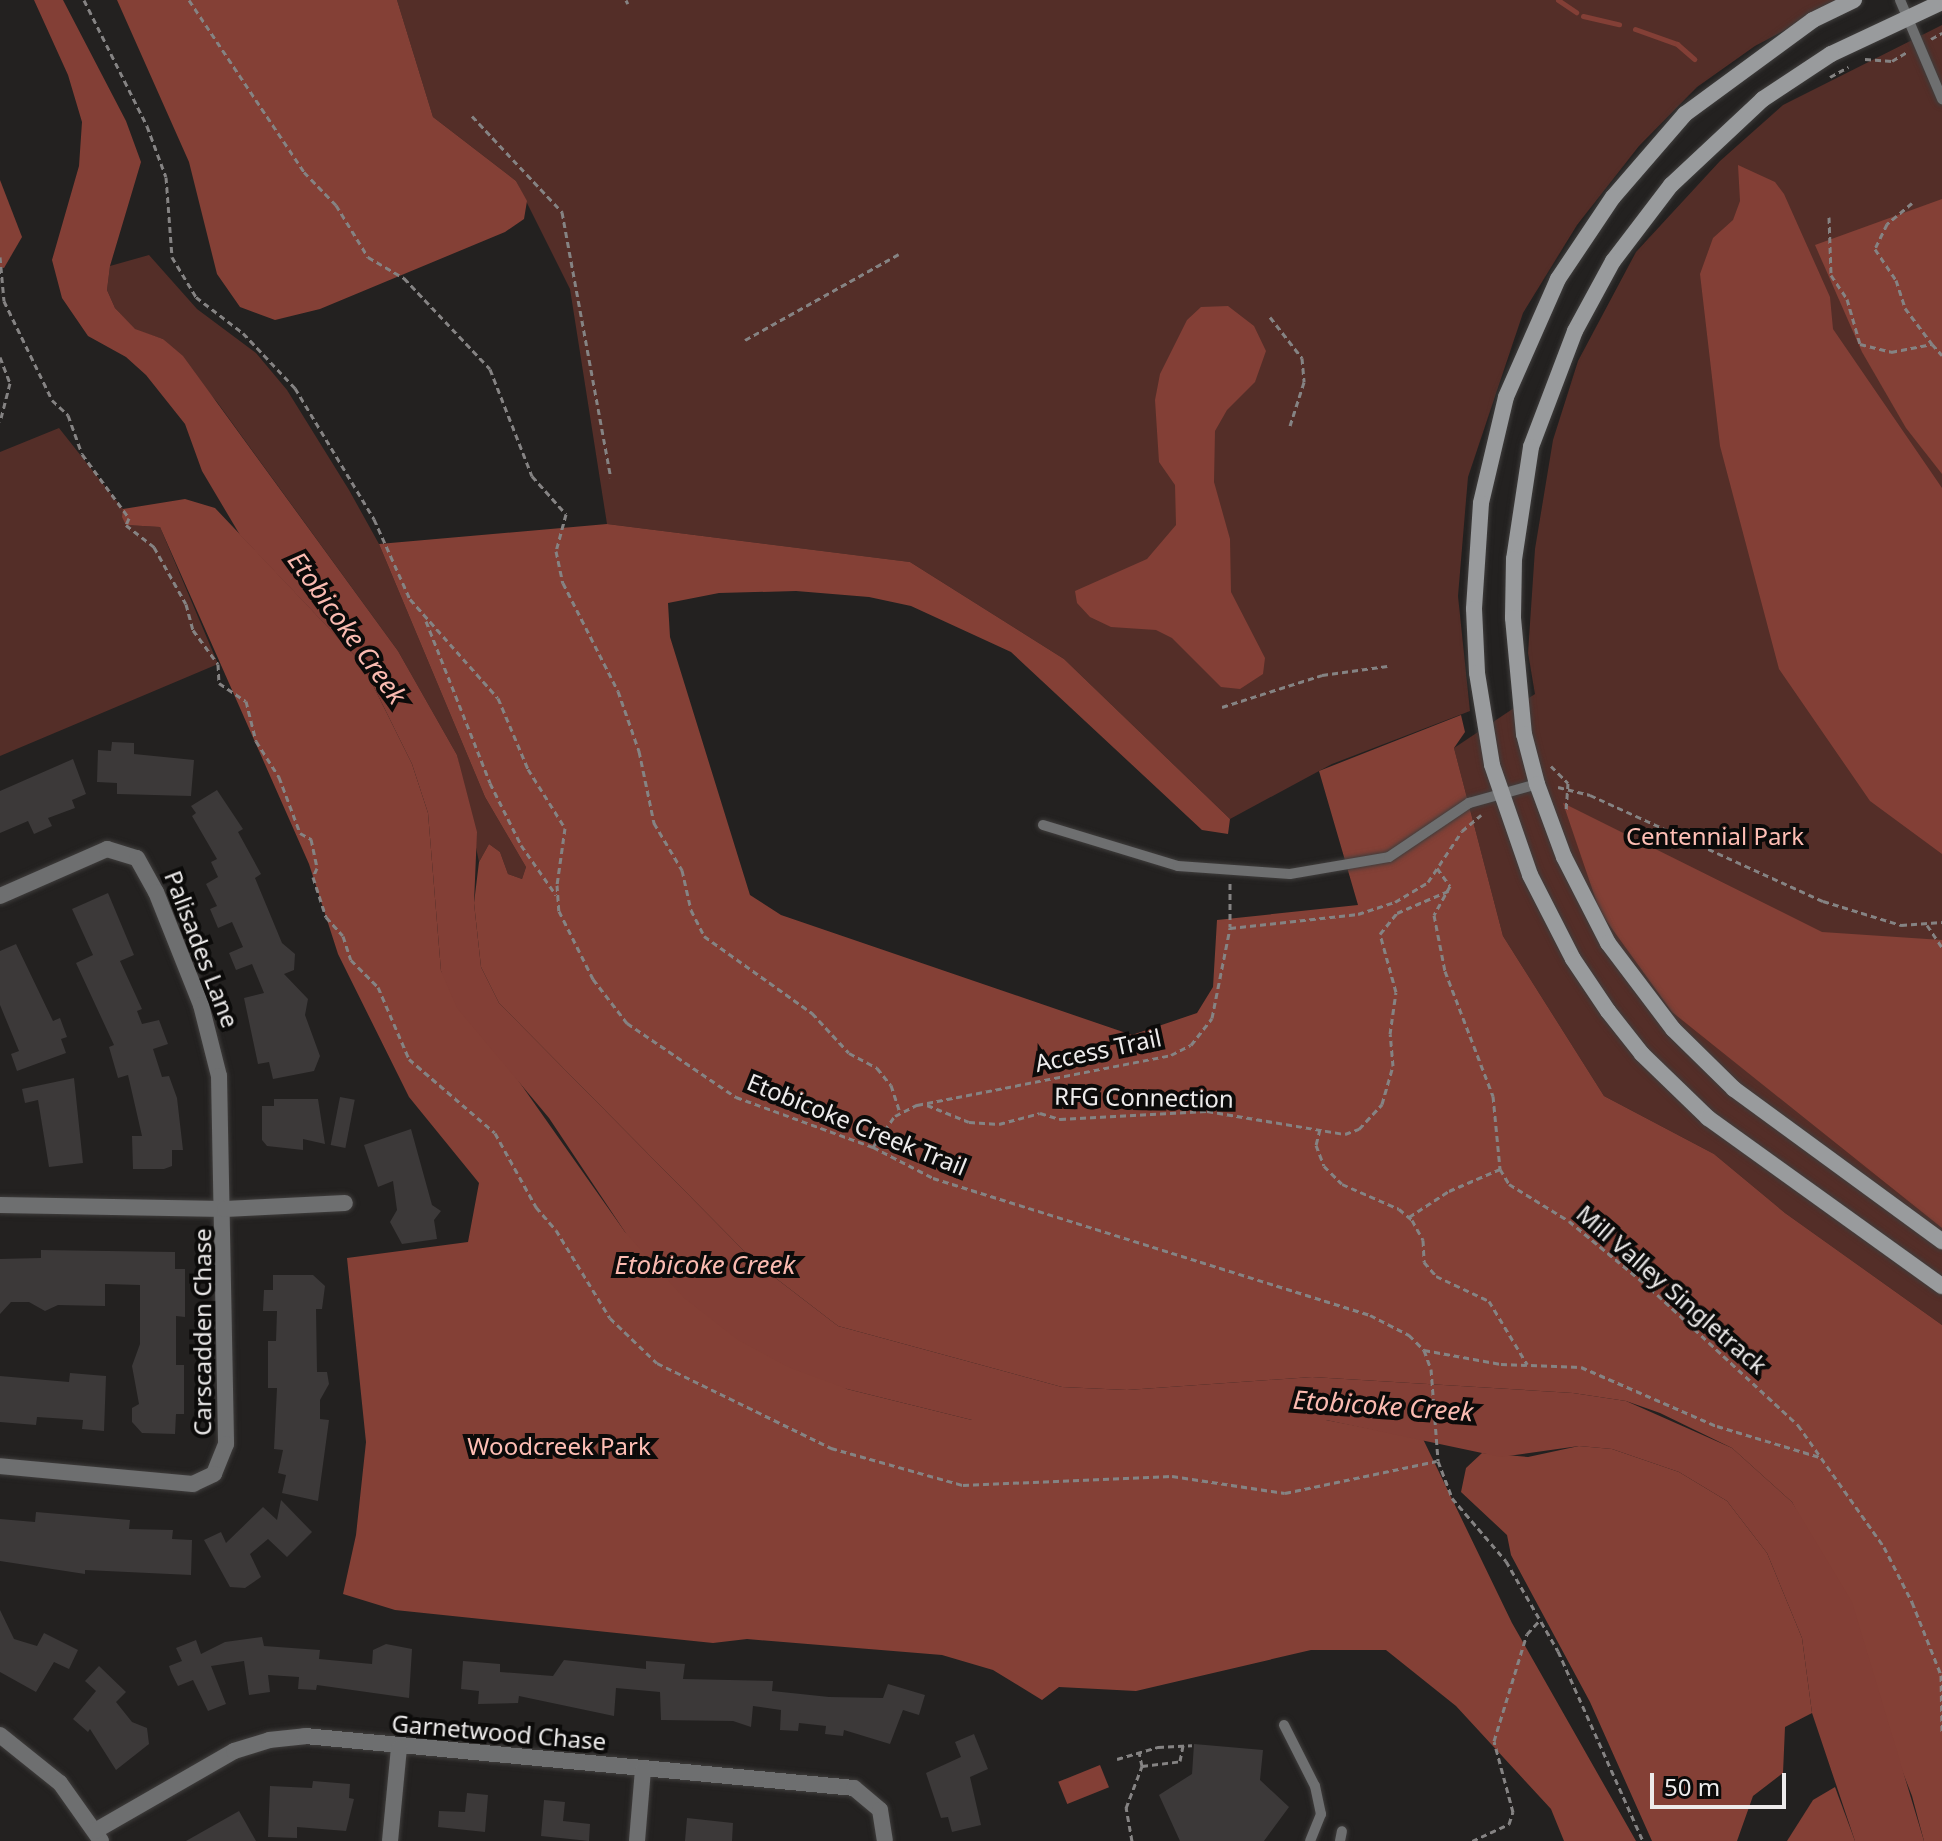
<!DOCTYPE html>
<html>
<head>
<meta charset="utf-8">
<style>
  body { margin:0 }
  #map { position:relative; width:1942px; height:1841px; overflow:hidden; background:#232120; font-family:"Noto Sans",sans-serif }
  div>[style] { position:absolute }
  .green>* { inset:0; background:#542e28 }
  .forest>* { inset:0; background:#844036 }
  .water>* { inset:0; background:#833f36; transform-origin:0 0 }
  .stream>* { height:5px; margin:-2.5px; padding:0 2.5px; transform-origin:2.5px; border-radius:2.5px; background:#833f36 }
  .building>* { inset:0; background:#3c3939; transform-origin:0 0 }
  .path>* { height:3px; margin-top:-1.5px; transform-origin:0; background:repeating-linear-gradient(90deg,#858383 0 6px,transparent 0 10px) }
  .roads { filter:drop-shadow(0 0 2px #3f3d3c) drop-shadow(0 0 2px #3f3d3c) }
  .lane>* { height:10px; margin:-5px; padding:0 5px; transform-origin:5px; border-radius:5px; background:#6e6f70 }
  .street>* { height:16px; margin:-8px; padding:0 8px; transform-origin:8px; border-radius:8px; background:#6e6f70 }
  .secondary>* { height:16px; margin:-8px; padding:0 8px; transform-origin:8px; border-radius:8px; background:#999b9d }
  span { translate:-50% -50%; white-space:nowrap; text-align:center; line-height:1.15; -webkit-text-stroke:8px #0c0b0a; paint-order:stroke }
  .park-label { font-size:24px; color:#ffbfb5 }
  .street-label { font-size:24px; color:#edebeb }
  .water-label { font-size:26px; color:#fbbbb1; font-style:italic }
  .scale { position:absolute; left:1650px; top:1773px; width:136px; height:36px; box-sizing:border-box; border:4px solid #edebeb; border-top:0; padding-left:10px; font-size:24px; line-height:28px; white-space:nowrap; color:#edebeb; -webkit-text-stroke:6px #0c0b0a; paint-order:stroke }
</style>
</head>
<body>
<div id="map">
  <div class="green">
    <i style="clip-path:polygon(397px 0,1841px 0,1755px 46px,1697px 87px,1639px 146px,1577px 225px,1523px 313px,1468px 477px,1458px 596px,1470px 711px,1332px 764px,1230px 819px,1064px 659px,910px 562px,607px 524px,570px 289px,516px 181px,433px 117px)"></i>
    <i style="clip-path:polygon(1942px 25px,1942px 1325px,1785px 1213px,1714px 1154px,1604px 1096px,1503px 936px,1454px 748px,1535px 694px,1528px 653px,1535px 549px,1553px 440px,1578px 361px,1636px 252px,1720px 161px,1783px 105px)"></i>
    <i style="clip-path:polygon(149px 255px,197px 309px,256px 353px,287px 390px,349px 490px,379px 544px,485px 797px,526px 867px,522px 879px,508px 874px,500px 852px,489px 844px,479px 862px,457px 755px,398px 651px,217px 402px,163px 339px,135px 330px,115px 308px,107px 290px,110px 266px)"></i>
    <i style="clip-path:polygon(59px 428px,123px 509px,126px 525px,160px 527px,218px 664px,0 756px,0 452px)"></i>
  </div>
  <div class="forest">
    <i style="clip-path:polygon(117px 0,397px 0,433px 117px,516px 181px,527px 201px,524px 219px,505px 232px,320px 309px,275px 320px,240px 307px,217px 274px,189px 162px)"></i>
    <i style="clip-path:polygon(0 180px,22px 237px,4px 268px,0 267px)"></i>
    <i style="clip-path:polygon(1942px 199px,1942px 474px,1906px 428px,1862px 352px,1815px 245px)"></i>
    <i style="clip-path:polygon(185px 499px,215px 508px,362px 663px,412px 764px,428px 813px,441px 971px,625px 1232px,847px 1389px,972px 1420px,1326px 1420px,1423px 1439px,1512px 1623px,1636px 1841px,1564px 1841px,1551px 1809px,1456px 1706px,1386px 1650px,1311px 1650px,1136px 1691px,1059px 1687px,1042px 1700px,993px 1670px,942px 1655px,747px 1639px,713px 1643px,395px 1610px,343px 1594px,356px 1535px,366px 1442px,347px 1258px,468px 1242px,479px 1183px,409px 1097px,338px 954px,309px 864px,160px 527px,126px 525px,122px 517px,123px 509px)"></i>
    <i style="clip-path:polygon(607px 524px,910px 562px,1064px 659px,1230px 819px,1228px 834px,1202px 830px,1011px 652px,911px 606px,869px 597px,796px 591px,719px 593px,668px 603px,670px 637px,750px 895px,781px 915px,1132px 1035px,1197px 1013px,1213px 987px,1217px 920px,1358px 905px,1319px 771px,1461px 715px,1465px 732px,1454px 748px,1503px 936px,1604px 1096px,1714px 1154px,1785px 1213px,1942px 1325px,1942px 1841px,1924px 1841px,1912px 1796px,1817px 1551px,1792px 1502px,1732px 1448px,1660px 1413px,1626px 1401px,1573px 1393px,1312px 1377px,1127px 1390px,1062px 1387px,838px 1326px,756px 1263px,499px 1003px,481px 967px,474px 903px,479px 862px,489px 844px,500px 852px,508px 874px,522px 879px,526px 867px,485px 797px,379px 544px)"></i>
    <i style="clip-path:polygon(1563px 803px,1822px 932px,1942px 940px,1942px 1228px,1672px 1012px,1600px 912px)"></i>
    <i style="clip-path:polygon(1579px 1446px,1612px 1449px,1679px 1472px,1727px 1501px,1767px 1553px,1802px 1638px,1812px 1713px,1785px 1727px,1783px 1773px,1753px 1796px,1737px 1841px,1652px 1841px,1590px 1702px,1511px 1555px,1507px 1535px,1461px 1492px,1466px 1468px,1482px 1453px,1528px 1457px)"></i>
    <i style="clip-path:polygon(1835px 1787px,1855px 1841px,1787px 1841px,1813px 1800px)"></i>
  </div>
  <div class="water">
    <i style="clip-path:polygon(34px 0,63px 0,126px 121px,141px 162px,110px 266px,107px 290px,115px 308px,135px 329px,163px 339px,183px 356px,398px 651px,457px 755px,477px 832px,474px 903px,481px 967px,499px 1003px,756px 1263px,838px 1326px,1062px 1387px,1127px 1390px,1312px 1377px,1573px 1393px,1626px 1401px,1732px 1448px,1792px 1502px,1852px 1602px,1924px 1841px,1855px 1841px,1812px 1713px,1802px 1638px,1767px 1553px,1727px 1501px,1679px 1472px,1612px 1449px,1579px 1446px,1501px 1457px,1326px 1420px,972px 1420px,847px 1389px,788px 1367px,738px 1340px,683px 1297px,625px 1232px,549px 1118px,457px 1008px,441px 971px,428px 813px,412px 764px,362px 663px,240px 535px,202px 471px,185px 424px,146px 375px,126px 357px,88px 336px,62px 298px,52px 260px,79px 166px,82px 122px,68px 75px)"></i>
    <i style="clip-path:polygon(1738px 165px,1775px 182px,1784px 194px,1830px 297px,1833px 329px,1942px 488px,1942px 854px,1870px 801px,1779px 669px,1720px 446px,1700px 274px,1713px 238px,1733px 220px,1740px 201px)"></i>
    <i style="clip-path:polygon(1228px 306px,1254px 326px,1266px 351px,1255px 382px,1227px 410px,1215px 431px,1214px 482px,1230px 539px,1231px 592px,1265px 658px,1263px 674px,1240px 689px,1221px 687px,1172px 638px,1156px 630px,1111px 627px,1090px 617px,1077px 603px,1075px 591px,1147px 559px,1176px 525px,1175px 485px,1159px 462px,1155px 400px,1160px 374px,1187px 320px,1201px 307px)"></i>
    <i style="left:1100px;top:1765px;width:24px;height:45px;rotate:68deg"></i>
  </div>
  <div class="stream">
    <i style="left:1558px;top:0;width:22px;rotate:34deg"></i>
    <i style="left:1583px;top:16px;width:37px;rotate:13deg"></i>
    <i style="left:1635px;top:29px;width:45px;rotate:19.7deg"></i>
    <i style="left:1677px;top:44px;width:23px;rotate:41deg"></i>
  </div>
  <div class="building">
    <i style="clip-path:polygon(112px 742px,134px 743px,134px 754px,194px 760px,191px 796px,117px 794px,117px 783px,97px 782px,98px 750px,111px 751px)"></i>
    <i style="clip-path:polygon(73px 759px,86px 794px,72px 800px,75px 808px,48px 818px,52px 826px,34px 834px,28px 821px,0 833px,0 791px)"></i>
    <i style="clip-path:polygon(217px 790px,243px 829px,238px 832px,261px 874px,255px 878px,282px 943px,295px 954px,294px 970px,284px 974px,308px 999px,305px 1015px,320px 1056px,314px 1071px,273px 1079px,269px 1062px,258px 1064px,244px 998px,264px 993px,252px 964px,236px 970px,229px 953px,243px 947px,232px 922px,218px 928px,210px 909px,217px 906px,206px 884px,218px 877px,211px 862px,217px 859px,192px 816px,196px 813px,191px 806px)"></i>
    <i style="clip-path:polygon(108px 893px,134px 955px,120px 961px,142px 1009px,137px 1011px,142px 1024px,159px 1020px,168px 1044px,153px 1049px,162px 1077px,169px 1076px,177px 1098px,183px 1150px,172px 1150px,172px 1166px,164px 1169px,133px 1169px,132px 1136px,142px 1136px,128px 1075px,118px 1078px,109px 1047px,114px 1045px,76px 963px,93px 955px,72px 909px)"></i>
    <i style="clip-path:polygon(16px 944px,53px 1021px,60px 1018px,67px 1037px,61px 1039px,66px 1053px,17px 1071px,11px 1054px,19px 1051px,0 1005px,0 951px)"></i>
    <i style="clip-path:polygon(74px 1078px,83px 1163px,49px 1167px,38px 1100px,25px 1103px,22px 1089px)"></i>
    <i style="left:340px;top:1097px;width:15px;height:49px;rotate:11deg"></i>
    <i style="clip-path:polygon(274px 1099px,318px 1099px,325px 1144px,303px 1139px,303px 1150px,267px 1146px,262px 1140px,262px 1106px,274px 1106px)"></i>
    <i style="clip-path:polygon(411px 1129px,432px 1205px,441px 1211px,434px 1220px,437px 1239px,402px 1244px,390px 1222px,397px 1210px,393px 1181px,378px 1187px,364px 1145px)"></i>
    <i style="clip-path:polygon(41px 1250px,175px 1252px,175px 1269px,185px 1269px,185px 1317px,176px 1316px,176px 1365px,184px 1365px,184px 1414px,176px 1414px,175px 1434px,142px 1433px,132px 1422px,132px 1408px,139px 1404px,132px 1366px,140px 1344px,140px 1285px,105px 1284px,105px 1306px,58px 1305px,45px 1311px,29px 1302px,11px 1302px,0 1314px,0 1259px,41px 1258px)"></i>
    <i style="clip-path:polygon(273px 1275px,313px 1275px,325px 1286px,322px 1309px,316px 1309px,317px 1372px,327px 1372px,329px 1384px,320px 1400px,320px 1419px,329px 1420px,318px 1501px,282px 1493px,286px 1475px,278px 1473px,283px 1450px,274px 1449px,277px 1388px,268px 1388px,268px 1341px,276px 1341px,277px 1311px,263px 1311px,264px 1290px,273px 1290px)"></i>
    <i style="clip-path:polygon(70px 1373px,106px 1376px,104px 1431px,82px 1429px,83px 1420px,37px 1417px,36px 1425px,0 1422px,0 1376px,69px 1382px)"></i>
    <i style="clip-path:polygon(281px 1500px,312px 1532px,287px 1557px,268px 1539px,250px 1554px,261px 1577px,245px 1588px,230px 1587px,204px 1540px,221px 1532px,226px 1543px,263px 1507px,277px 1520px)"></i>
    <i style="clip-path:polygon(36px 1512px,130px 1520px,129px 1529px,173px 1530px,172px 1539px,192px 1540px,191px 1575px,85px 1570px,85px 1574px,0 1561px,0 1519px,35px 1522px)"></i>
    <i style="clip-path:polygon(0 1610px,14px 1639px,37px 1646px,44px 1633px,78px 1650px,69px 1669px,54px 1662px,36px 1692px,0 1672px)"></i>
    <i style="clip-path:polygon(262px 1637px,264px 1646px,320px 1650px,319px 1659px,372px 1664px,373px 1650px,386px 1644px,412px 1649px,409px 1698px,317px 1685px,316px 1690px,298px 1689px,299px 1677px,268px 1675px,270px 1692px,249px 1695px,244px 1661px,211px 1666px,226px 1704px,208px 1711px,193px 1680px,178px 1686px,171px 1672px,169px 1666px,182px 1661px,176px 1648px,196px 1640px,201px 1654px,225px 1642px)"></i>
    <i style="clip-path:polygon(564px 1660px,646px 1669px,646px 1661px,685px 1664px,683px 1679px,773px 1681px,772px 1691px,829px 1697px,883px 1698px,888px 1684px,925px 1695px,919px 1715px,903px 1710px,890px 1744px,844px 1730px,843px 1736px,825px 1734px,826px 1726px,799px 1723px,798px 1731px,780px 1730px,781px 1710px,753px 1706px,751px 1727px,733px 1721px,661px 1720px,660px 1692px,616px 1688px,614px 1716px,519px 1696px,518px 1703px,478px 1704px,479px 1691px,461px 1689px,463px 1661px,500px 1664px,500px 1672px,553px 1676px)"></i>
    <i style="clip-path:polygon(99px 1666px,126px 1692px,116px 1702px,132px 1722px,147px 1728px,149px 1744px,116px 1770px,90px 1729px,88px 1732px,73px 1719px,96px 1691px,85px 1681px)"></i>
    <i style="clip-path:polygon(974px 1734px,988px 1769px,970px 1777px,981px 1825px,952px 1832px,948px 1817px,941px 1818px,926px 1773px,961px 1757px,955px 1742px)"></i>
    <i style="clip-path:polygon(1194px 1744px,1263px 1750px,1260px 1780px,1289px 1807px,1264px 1841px,1180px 1841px,1159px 1795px,1192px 1774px)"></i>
    <i style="clip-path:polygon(313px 1781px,350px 1784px,349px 1798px,354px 1799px,346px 1831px,297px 1827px,297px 1838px,268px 1837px,270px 1786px,312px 1788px)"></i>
    <i style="clip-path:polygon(467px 1793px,488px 1795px,485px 1832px,438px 1827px,439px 1811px,465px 1812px)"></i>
    <i style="clip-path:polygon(544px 1800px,565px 1802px,563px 1821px,590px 1824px,589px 1841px,541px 1836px)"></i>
    <i style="clip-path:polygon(239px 1811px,256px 1841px,186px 1841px)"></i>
    <i style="clip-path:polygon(687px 1818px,733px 1823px,732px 1841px,685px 1841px)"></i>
  </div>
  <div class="path">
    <i style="left:84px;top:0;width:141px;rotate:63.4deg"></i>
    <i style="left:147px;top:126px;width:54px;rotate:69.6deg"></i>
    <i style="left:166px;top:177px;width:80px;rotate:85.7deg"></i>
    <i style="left:172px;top:257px;width:47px;rotate:59deg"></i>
    <i style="left:196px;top:297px;width:59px;rotate:37.5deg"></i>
    <i style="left:243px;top:333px;width:76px;rotate:46.6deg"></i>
    <i style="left:295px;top:388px;width:153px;rotate:58.9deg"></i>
    <i style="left:374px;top:519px;width:88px;rotate:65.8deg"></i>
    <i style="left:410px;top:599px;width:132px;rotate:48.4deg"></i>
    <i style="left:498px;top:698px;width:77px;rotate:67.1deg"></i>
    <i style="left:528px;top:769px;width:70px;rotate:57.9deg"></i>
    <i style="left:565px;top:828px;width:58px;rotate:98deg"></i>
    <i style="left:557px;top:885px;width:26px;rotate:86deg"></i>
    <i style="left:559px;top:911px;width:76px;rotate:63.4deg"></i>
    <i style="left:593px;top:979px;width:56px;rotate:52.3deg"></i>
    <i style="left:627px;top:1023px;width:132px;rotate:34.2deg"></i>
    <i style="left:736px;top:1097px;width:146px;rotate:20.1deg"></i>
    <i style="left:873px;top:1147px;width:68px;rotate:27.3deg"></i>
    <i style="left:933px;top:1178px;width:458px;rotate:17.4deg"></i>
    <i style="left:1370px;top:1315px;width:44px;rotate:27.1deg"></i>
    <i style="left:1409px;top:1335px;width:21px;rotate:45deg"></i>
    <i style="left:1424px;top:1350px;width:20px;rotate:70deg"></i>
    <i style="left:1431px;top:1369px;width:92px;rotate:85.6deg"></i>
    <i style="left:1438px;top:1461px;width:40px;rotate:69deg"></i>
    <i style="left:1452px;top:1498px;width:83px;rotate:49.4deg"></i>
    <i style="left:1506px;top:1561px;width:104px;rotate:60deg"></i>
    <i style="left:1558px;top:1651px;width:208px;rotate:65.9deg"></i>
    <i style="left:189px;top:0;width:207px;rotate:56.2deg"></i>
    <i style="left:304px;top:172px;width:46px;rotate:45.9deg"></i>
    <i style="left:336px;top:205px;width:61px;rotate:58.4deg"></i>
    <i style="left:368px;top:257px;width:42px;rotate:30.3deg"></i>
    <i style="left:404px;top:278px;width:125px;rotate:46.6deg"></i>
    <i style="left:490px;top:369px;width:115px;rotate:68.6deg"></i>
    <i style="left:532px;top:476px;width:51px;rotate:48.2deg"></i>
    <i style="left:566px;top:514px;width:38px;rotate:105deg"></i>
    <i style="left:556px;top:551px;width:33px;rotate:78deg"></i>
    <i style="left:563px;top:583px;width:121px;rotate:63deg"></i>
    <i style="left:618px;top:691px;width:64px;rotate:70.7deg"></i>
    <i style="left:639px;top:751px;width:74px;rotate:78.2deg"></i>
    <i style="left:654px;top:823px;width:55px;rotate:59.2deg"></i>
    <i style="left:682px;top:870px;width:41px;rotate:77.3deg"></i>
    <i style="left:691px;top:910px;width:29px;rotate:63deg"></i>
    <i style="left:704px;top:936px;width:133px;rotate:35.5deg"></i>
    <i style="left:812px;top:1013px;width:54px;rotate:47.2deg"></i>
    <i style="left:849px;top:1053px;width:32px;rotate:28deg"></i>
    <i style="left:877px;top:1068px;width:22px;rotate:51deg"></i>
    <i style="left:891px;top:1085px;width:29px;rotate:72deg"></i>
    <i style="left:626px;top:0;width:4px;rotate:63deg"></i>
    <i style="left:1931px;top:39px;width:13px;rotate:-29deg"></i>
    <i style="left:1865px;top:59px;width:27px;rotate:4deg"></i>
    <i style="left:1892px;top:61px;width:17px;rotate:-31deg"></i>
    <i style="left:1830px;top:77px;width:21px;rotate:-29deg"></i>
    <i style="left:472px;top:116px;width:132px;rotate:46.8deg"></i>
    <i style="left:562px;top:212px;width:270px;rotate:79.6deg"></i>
    <i style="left:1912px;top:203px;width:33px;rotate:140deg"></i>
    <i style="left:1887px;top:224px;width:28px;rotate:116deg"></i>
    <i style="left:1875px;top:249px;width:37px;rotate:56deg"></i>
    <i style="left:1896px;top:280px;width:29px;rotate:72deg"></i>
    <i style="left:1905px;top:308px;width:45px;rotate:53.1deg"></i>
    <i style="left:1829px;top:217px;width:58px;rotate:88deg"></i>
    <i style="left:1831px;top:275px;width:29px;rotate:56deg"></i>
    <i style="left:1847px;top:299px;width:47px;rotate:73.9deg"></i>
    <i style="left:1860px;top:344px;width:32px;rotate:14deg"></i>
    <i style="left:1891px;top:352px;width:42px;rotate:-11deg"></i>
    <i style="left:1932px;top:344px;width:15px;rotate:48deg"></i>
    <i style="left:0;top:257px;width:44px;rotate:84.8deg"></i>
    <i style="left:4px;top:301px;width:110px;rotate:64.1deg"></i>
    <i style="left:52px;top:400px;width:22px;rotate:43deg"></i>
    <i style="left:68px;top:415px;width:41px;rotate:70.3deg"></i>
    <i style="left:82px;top:454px;width:79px;rotate:53.7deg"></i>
    <i style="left:129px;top:518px;width:8px;rotate:113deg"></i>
    <i style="left:126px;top:525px;width:36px;rotate:38deg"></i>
    <i style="left:154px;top:547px;width:65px;rotate:60.7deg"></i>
    <i style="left:186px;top:604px;width:27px;rotate:75deg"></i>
    <i style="left:193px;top:630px;width:42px;rotate:53.7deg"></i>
    <i style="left:218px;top:664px;width:19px;rotate:87deg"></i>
    <i style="left:219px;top:683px;width:32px;rotate:34deg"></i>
    <i style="left:246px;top:701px;width:41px;rotate:76deg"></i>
    <i style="left:256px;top:741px;width:43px;rotate:57.4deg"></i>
    <i style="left:279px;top:777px;width:60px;rotate:69.4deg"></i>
    <i style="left:300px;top:833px;width:13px;rotate:29deg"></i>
    <i style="left:311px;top:839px;width:30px;rotate:78deg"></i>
    <i style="left:317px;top:868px;width:10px;rotate:114deg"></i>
    <i style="left:313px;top:877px;width:42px;rotate:72deg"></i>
    <i style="left:326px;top:917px;width:25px;rotate:48deg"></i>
    <i style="left:343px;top:936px;width:25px;rotate:72deg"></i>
    <i style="left:351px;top:960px;width:38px;rotate:45deg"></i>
    <i style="left:378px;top:987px;width:78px;rotate:66.7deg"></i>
    <i style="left:409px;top:1059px;width:113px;rotate:40.7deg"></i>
    <i style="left:495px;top:1133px;width:85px;rotate:61deg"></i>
    <i style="left:536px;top:1207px;width:30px;rotate:49deg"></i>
    <i style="left:556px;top:1230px;width:103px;rotate:58.5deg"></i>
    <i style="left:610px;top:1318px;width:65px;rotate:43.8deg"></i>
    <i style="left:657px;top:1363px;width:194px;rotate:26deg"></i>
    <i style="left:831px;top:1448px;width:137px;rotate:15.7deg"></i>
    <i style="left:963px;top:1485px;width:209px;rotate:-2.5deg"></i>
    <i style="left:1172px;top:1476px;width:114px;rotate:8.6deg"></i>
    <i style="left:1285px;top:1493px;width:155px;rotate:-11.9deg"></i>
    <i style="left:1270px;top:317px;width:52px;rotate:52deg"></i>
    <i style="left:1302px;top:358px;width:24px;rotate:85deg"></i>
    <i style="left:1304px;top:382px;width:46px;rotate:107.7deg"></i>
    <i style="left:745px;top:340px;width:176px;rotate:-29.2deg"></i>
    <i style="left:0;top:357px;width:28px;rotate:69deg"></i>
    <i style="left:10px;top:383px;width:40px;rotate:104.4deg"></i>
    <i style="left:426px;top:621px;width:174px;rotate:68.4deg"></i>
    <i style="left:490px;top:783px;width:69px;rotate:63.4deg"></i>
    <i style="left:521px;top:845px;width:61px;rotate:55deg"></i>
    <i style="left:1222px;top:707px;width:105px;rotate:-17.7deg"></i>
    <i style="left:1322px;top:675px;width:66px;rotate:-7.9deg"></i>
    <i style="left:1551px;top:766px;width:24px;rotate:45deg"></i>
    <i style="left:1568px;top:783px;width:28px;rotate:94deg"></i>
    <i style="left:1558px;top:787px;width:33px;rotate:14deg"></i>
    <i style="left:1590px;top:795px;width:256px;rotate:24.5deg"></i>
    <i style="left:1823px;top:901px;width:82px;rotate:17.1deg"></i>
    <i style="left:1901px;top:925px;width:41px;rotate:-4.2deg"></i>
    <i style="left:1437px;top:868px;width:22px;rotate:54deg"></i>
    <i style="left:1450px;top:886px;width:33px;rotate:119deg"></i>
    <i style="left:1434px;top:915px;width:57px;rotate:78.9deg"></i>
    <i style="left:1445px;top:971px;width:134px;rotate:69deg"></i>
    <i style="left:1493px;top:1096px;width:73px;rotate:84.5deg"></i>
    <i style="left:1500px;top:1169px;width:17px;rotate:59deg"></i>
    <i style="left:1509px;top:1184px;width:70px;rotate:31.7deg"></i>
    <i style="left:1569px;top:1221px;width:105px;rotate:39.6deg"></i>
    <i style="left:1650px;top:1288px;width:202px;rotate:42.8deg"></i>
    <i style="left:1798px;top:1425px;width:149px;rotate:54.8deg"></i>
    <i style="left:1884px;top:1547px;width:62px;rotate:63deg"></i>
    <i style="left:1912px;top:1602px;width:79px;rotate:68.3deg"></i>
    <i style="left:1941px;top:1675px;width:57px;rotate:89deg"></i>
    <i style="left:1230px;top:883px;width:44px;rotate:90deg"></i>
    <i style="left:1927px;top:925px;width:27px;rotate:56deg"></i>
    <i style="left:927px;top:1105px;width:45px;rotate:22deg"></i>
    <i style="left:969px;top:1122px;width:30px;rotate:4deg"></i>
    <i style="left:999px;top:1124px;width:42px;rotate:-15deg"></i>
    <i style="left:1040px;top:1113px;width:21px;rotate:17deg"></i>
    <i style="left:1060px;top:1119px;width:147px;rotate:-3.1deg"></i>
    <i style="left:1207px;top:1111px;width:140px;rotate:9.5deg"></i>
    <i style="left:1345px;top:1134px;width:15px;rotate:-20deg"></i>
    <i style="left:1359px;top:1129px;width:34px;rotate:-47deg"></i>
    <i style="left:1382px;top:1104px;width:40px;rotate:-74deg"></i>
    <i style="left:1393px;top:1066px;width:32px;rotate:-95deg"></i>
    <i style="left:1390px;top:1034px;width:42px;rotate:-81.9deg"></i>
    <i style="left:1396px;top:992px;width:60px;rotate:-105.4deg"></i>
    <i style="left:1380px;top:934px;width:27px;rotate:-51deg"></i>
    <i style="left:1397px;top:913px;width:56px;rotate:-23.3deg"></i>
    <i style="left:1320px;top:1129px;width:16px;rotate:104deg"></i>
    <i style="left:1316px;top:1145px;width:22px;rotate:69deg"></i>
    <i style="left:1324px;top:1166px;width:25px;rotate:45deg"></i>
    <i style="left:1342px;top:1184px;width:62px;rotate:23.7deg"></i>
    <i style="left:1399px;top:1209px;width:17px;rotate:40deg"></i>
    <i style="left:1412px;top:1220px;width:23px;rotate:61deg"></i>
    <i style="left:1423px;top:1240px;width:22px;rotate:87deg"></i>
    <i style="left:1424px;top:1262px;width:18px;rotate:49deg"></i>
    <i style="left:1436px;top:1276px;width:59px;rotate:25.3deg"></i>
    <i style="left:1489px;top:1301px;width:74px;rotate:58.9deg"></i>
    <i style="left:873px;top:1147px;width:38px;rotate:-55deg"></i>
    <i style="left:895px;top:1116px;width:25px;rotate:-27deg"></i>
    <i style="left:917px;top:1105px;width:259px;rotate:-11.1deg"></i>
    <i style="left:1171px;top:1055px;width:22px;rotate:-27deg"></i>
    <i style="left:1191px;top:1045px;width:34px;rotate:-52deg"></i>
    <i style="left:1212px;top:1018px;width:92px;rotate:-78.7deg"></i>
    <i style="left:1230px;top:928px;width:129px;rotate:-6.2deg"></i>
    <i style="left:1358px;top:914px;width:39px;rotate:-18deg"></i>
    <i style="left:1395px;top:902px;width:39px;rotate:-31deg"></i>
    <i style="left:1428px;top:882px;width:61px;rotate:-56.3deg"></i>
    <i style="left:1462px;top:831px;width:25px;rotate:-40deg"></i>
    <i style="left:1409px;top:1217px;width:48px;rotate:-33deg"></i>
    <i style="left:1449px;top:1191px;width:56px;rotate:-23.3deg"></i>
    <i style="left:1424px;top:1350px;width:78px;rotate:10.3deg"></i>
    <i style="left:1501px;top:1364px;width:80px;rotate:2.1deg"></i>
    <i style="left:1581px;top:1367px;width:148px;rotate:23.5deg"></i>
    <i style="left:1717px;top:1426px;width:108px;rotate:16.8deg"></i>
    <i style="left:1117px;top:1759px;width:43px;rotate:-16.3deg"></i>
    <i style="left:1158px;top:1747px;width:34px;rotate:-3deg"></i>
    <i style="left:1142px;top:1766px;width:38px;rotate:-7deg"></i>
    <i style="left:1180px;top:1761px;width:16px;rotate:-79deg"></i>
    <i style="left:1132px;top:1841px;width:34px;rotate:-100deg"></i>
    <i style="left:1126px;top:1808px;width:45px;rotate:-69.1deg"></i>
    <i style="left:1142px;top:1766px;width:14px;rotate:-102deg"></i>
    <i style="left:1472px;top:1841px;width:41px;rotate:-24.7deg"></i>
    <i style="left:1509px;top:1824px;width:13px;rotate:-72deg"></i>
    <i style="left:1513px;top:1812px;width:73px;rotate:-105deg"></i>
    <i style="left:1494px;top:1741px;width:112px;rotate:-72.9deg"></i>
    <i style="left:1527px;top:1634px;width:18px;rotate:-47deg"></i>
  </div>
  <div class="roads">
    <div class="lane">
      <i style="left:1900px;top:0;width:108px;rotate:67deg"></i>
      <i style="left:1043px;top:825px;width:141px;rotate:16.9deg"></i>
      <i style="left:1178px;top:866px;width:112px;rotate:4.1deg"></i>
      <i style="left:1290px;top:874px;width:100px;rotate:-9.7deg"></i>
      <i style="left:1389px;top:857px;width:97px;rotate:-34deg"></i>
      <i style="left:1469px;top:803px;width:71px;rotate:-15.6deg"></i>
      <i style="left:1284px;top:1725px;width:68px;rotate:63.1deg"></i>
      <i style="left:1315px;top:1786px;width:29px;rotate:78deg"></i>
      <i style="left:1321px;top:1814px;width:29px;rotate:112deg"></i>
      <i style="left:1340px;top:1841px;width:10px;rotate:-79deg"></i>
    </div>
    <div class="street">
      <i style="left:0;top:896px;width:117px;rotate:-23.7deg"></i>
      <i style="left:107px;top:849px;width:31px;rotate:17deg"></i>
      <i style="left:137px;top:858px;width:39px;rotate:61deg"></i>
      <i style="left:156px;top:892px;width:122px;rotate:68.3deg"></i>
      <i style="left:201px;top:1005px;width:73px;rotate:75.8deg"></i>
      <i style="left:219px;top:1076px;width:368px;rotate:88.9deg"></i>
      <i style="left:226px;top:1444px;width:32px;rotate:112deg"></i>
      <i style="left:214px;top:1474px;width:23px;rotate:155deg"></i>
      <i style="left:193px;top:1484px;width:194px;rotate:-174.7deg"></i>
      <i style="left:0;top:1205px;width:225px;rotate:1deg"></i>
      <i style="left:225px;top:1209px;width:120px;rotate:-2.9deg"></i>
      <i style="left:0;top:1735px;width:77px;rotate:38.7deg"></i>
      <i style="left:60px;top:1783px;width:71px;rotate:54.7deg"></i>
      <i style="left:95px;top:1831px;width:160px;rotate:-29.9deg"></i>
      <i style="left:234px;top:1751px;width:37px;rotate:-17deg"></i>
      <i style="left:269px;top:1740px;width:36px;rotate:-6deg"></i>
      <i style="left:305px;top:1736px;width:551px;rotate:5.41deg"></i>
      <i style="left:854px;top:1788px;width:34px;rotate:40deg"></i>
      <i style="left:880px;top:1810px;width:31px;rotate:81deg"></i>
      <i style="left:390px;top:1841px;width:93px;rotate:-84.5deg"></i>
      <i style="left:637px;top:1841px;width:72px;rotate:-85.2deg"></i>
    </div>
    <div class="secondary">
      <i style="left:1854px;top:0;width:46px;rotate:154deg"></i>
      <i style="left:1813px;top:20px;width:159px;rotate:143.7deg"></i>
      <i style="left:1685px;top:114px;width:110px;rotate:130.9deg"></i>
      <i style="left:1613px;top:197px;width:99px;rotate:123.9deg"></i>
      <i style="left:1558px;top:279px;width:129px;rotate:113.8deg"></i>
      <i style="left:1506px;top:397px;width:109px;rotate:103.3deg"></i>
      <i style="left:1481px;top:503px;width:106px;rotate:93.8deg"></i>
      <i style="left:1474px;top:609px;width:64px;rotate:87.3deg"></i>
      <i style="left:1477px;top:673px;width:93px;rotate:80.7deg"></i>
      <i style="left:1492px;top:765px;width:116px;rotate:70.9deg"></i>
      <i style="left:1530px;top:875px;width:94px;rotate:62.9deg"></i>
      <i style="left:1573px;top:959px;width:63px;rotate:56.1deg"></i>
      <i style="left:1608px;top:1011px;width:55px;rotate:51.7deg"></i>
      <i style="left:1642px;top:1054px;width:92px;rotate:44.1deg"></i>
      <i style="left:1708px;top:1118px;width:288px;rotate:35.7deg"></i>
      <i style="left:1942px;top:2px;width:123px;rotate:154.9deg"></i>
      <i style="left:1831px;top:54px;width:82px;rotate:146.5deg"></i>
      <i style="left:1763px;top:99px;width:126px;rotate:136.9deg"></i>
      <i style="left:1671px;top:185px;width:96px;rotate:127.3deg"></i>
      <i style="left:1613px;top:261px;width:80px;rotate:118.5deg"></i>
      <i style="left:1575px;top:331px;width:124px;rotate:110.8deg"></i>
      <i style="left:1531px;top:447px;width:113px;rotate:98.6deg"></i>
      <i style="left:1514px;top:559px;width:59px;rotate:91deg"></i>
      <i style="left:1513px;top:618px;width:117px;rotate:84.6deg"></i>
      <i style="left:1524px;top:734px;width:52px;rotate:75.4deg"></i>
      <i style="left:1537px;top:784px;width:78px;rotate:69.7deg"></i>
      <i style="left:1564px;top:857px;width:97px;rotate:62.9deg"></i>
      <i style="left:1608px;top:943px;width:108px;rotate:52.9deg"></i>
      <i style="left:1673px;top:1029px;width:86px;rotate:44.5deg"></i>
      <i style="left:1734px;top:1089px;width:258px;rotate:36.2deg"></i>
    </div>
  </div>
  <div class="park-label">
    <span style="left:1715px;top:836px">Centennial Park</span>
    <span style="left:559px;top:1446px">Woodcreek Park</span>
  </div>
  <div class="street-label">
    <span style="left:202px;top:949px;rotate:69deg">Palisades Lane</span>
    <span style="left:1098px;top:1050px;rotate:-12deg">Access Trail</span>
    <span style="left:1144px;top:1097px;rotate:1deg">RFG Connection</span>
    <span style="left:857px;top:1124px;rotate:22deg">Etobicoke Creek Trail</span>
    <span style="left:1672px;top:1289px;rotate:41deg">Mill Valley Singletrack</span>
    <span style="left:202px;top:1332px;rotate:-90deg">Carscadden Chase</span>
    <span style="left:499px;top:1732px;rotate:5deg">Garnetwood Chase</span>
  </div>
  <div class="water-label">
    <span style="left:347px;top:628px;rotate:54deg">Etobicoke Creek</span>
    <span style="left:705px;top:1265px">Etobicoke Creek</span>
    <span style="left:1383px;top:1406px;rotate:4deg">Etobicoke Creek</span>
  </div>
  <div class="scale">50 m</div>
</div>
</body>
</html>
